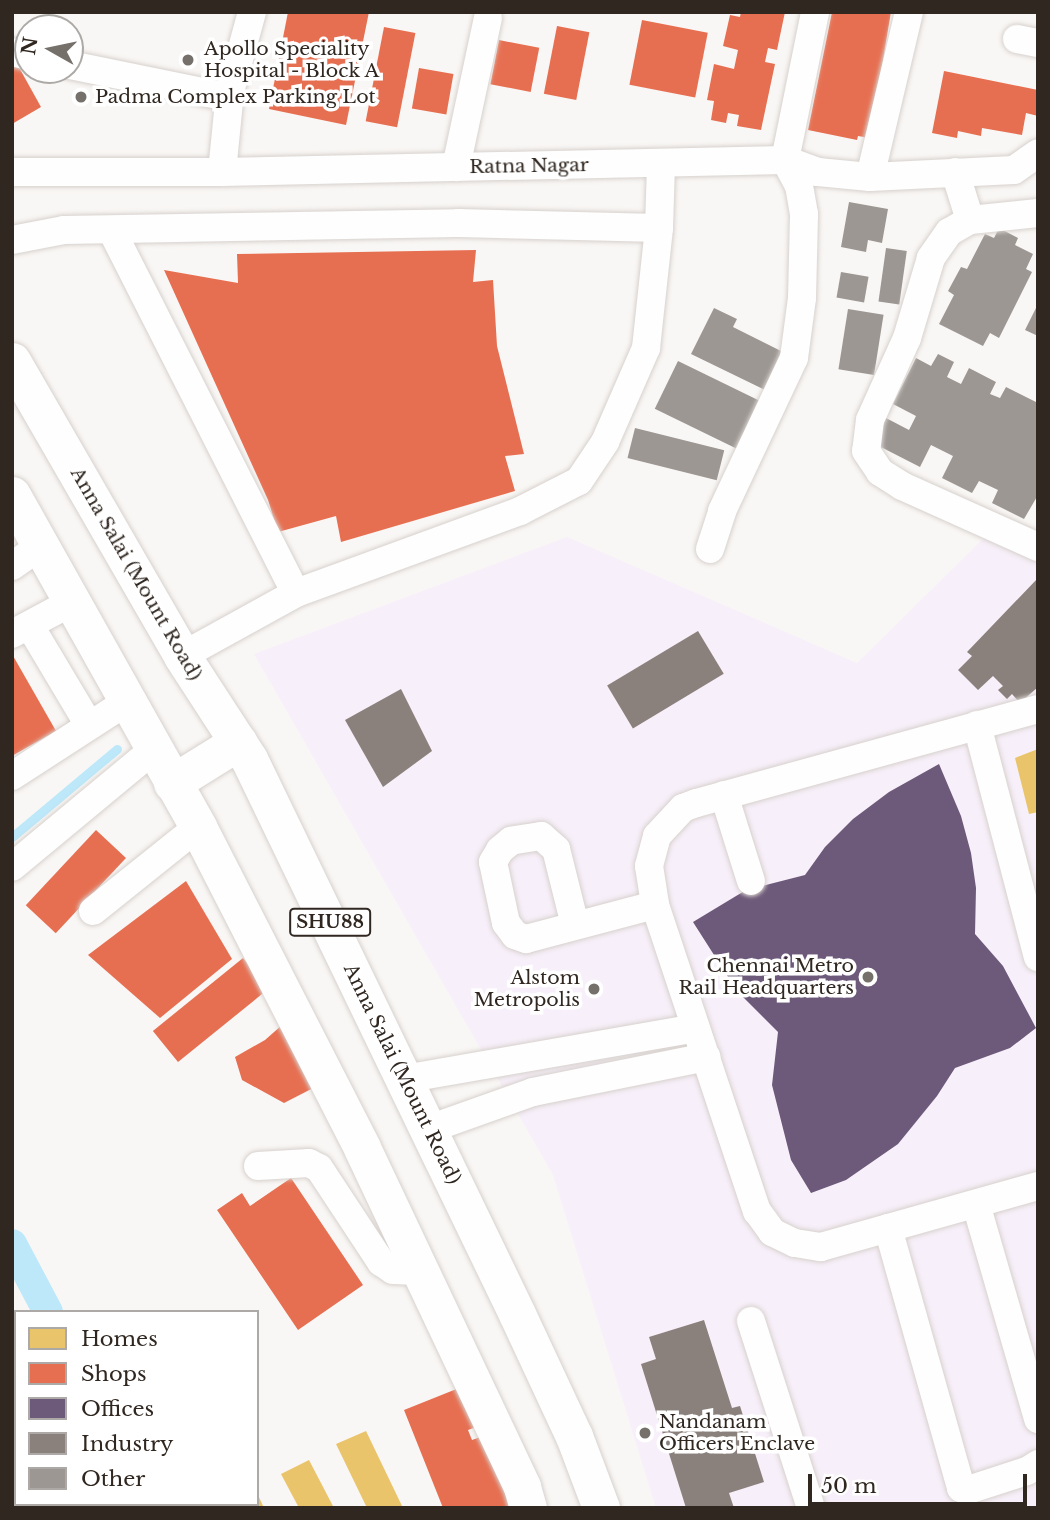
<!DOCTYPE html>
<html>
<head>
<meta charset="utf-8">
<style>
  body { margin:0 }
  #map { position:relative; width:1050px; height:1520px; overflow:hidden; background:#f9f7f5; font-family:"Libre Baskerville",serif }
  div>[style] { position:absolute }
  .industrial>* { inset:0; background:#f7eff9 }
  .homes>* { inset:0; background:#e9c46a }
  .shops>* { inset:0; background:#e76f51; transform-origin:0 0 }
  .offices>* { inset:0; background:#6d597a }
  .industry>* { inset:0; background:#8a817c; transform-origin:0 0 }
  .stream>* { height:9px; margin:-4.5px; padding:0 4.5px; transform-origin:4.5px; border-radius:4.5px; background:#bce8f9 }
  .canal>* { height:30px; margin:-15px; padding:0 15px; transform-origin:15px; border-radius:15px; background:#bce8f9 }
  .building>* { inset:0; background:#9c9793; transform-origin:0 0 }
  .roads { filter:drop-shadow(0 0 2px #d7d1cd) drop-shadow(0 0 2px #d7d1cd) }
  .minor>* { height:28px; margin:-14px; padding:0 14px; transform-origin:14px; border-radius:14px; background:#fefefe }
  .major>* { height:37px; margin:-18.5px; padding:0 18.5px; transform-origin:18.5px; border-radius:18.5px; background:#fefefe }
  .dots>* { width:19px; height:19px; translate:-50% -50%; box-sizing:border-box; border:4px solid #fff; border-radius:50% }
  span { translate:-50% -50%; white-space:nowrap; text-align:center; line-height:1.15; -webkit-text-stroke:7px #fff; paint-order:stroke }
  .shield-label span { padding:2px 5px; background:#fff; border:2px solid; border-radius:5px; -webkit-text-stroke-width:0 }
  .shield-label { font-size:18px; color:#302720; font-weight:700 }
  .poi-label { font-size:19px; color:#302720 }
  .left { translate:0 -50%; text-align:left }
  .right { translate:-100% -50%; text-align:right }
  .street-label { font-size:19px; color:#302720 }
  .frame { position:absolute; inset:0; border:14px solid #302720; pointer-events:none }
  .legend { position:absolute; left:14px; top:1310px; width:245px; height:196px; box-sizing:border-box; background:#fff; border:2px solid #aca9a6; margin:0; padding:9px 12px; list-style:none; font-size:21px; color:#302720 }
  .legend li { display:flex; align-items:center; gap:14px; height:35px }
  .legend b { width:35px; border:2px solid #aca9a6 }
  .north { position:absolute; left:14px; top:14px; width:70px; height:70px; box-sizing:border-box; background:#fff; border:2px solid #aca9a6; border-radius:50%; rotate:279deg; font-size:19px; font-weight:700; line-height:28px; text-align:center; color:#302720 }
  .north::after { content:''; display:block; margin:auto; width:24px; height:32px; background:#76706b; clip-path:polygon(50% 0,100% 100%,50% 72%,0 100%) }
  .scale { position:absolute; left:808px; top:1474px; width:219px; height:32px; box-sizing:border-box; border:4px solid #302720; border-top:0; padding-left:9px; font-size:21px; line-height:24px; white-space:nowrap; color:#302720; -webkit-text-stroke:5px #fff; paint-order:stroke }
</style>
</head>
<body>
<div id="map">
  <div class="industrial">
    <i style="clip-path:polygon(995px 527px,1038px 549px,1038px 1508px,656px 1508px,553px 1175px,254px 654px,567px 537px,857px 663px)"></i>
  </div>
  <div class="homes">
    <i style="clip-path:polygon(1038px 749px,1038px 812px,1029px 814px,1015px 758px)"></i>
    <i style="clip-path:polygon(366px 1431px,403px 1508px,367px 1508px,336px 1444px)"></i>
    <i style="clip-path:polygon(309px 1460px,334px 1508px,299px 1508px,281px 1474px)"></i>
    <i style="clip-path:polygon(257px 1493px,264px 1508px,230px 1508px,228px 1504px,257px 1504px)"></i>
  </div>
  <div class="shops">
    <i style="clip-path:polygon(288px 12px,369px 12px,346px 125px,269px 109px)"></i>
    <i style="clip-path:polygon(741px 12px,785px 12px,777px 50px,768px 48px,765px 62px,775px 64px,761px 130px,737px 126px,739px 115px,728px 113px,726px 123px,711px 120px,714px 101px,707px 100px,714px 64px,734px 69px,738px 50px,723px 46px,730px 15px,740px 17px)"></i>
    <i style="clip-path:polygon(832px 12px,891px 12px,870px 138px,858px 136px,857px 140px,808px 130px)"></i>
    <i style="left:642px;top:20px;width:67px;height:66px;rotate:11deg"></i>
    <i style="left:557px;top:26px;width:33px;height:69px;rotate:11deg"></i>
    <i style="left:384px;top:27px;width:32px;height:96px;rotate:11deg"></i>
    <i style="left:499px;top:40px;width:41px;height:45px;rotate:11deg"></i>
    <i style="clip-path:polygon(16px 62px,41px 107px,12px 124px,12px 64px)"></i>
    <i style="left:419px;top:68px;width:35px;height:41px;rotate:10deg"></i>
    <i style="clip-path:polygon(944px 71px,1038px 90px,1038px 116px,1026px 113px,1022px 135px,982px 128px,981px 136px,958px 131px,957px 138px,932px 133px)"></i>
    <i style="clip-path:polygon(476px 250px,473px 282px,493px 280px,497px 346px,524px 454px,505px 456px,515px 491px,341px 542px,336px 516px,278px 532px,268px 500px,164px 270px,238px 283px,237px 254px)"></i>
    <i style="clip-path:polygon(12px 654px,56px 731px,12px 756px)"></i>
    <i style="left:96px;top:830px;width:41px;height:103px;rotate:43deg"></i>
    <i style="clip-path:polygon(186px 881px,232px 959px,160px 1018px,88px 955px)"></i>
    <i style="left:243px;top:958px;width:40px;height:116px;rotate:51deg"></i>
    <i style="clip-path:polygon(290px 1018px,321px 1084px,284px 1103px,242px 1080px,235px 1057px,265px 1040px)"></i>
    <i style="clip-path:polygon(291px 1178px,363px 1285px,298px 1330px,217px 1210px,242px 1193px,250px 1206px)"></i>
    <i style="clip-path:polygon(464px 1386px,479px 1426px,468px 1430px,472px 1440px,483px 1436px,511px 1508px,443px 1508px,404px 1410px)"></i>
  </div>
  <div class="offices">
    <i style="clip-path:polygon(939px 764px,961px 816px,971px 853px,976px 888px,975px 934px,1003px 966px,1036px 1028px,1010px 1048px,955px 1068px,937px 1096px,898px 1144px,846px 1180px,811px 1193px,791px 1160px,772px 1085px,778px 1032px,737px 991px,693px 922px,746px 890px,805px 875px,825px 847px,853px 819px,889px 792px)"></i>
  </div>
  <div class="industry">
    <i style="clip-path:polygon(1038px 578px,1038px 687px,1020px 703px,1012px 694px,1007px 699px,998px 690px,1003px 686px,993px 676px,978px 690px,958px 670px,972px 656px,967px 652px)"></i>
    <i style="left:698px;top:631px;width:50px;height:106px;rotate:59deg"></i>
    <i style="clip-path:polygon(401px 689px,432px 751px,383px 787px,345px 720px)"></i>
    <i style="clip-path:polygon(704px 1320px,732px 1408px,740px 1406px,764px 1482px,729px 1493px,734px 1508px,686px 1508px,641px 1364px,656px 1359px,649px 1337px)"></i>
  </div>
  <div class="stream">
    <i style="left:12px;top:837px;width:137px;rotate:-40deg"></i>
  </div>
  <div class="canal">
    <i style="left:12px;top:1244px;width:77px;rotate:62.1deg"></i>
    <i style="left:151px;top:1504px;width:4px;rotate:76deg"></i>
  </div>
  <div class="building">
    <i style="clip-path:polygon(849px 202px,888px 209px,882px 243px,868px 240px,866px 252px,841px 247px)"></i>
    <i style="clip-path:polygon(999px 228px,1018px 238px,1015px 245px,1033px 254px,1026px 269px,1032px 272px,999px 338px,990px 333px,983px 346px,939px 324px,954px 295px,948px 291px,961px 267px,967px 269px,985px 234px,994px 238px)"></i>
    <i style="left:886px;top:248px;width:21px;height:54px;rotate:8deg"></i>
    <i style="left:841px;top:272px;width:28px;height:26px;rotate:10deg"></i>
    <i style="clip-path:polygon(1038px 304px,1038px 336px,1025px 330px)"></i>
    <i style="clip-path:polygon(714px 308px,737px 319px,733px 327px,783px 352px,765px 390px,691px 354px)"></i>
    <i style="left:848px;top:309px;width:36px;height:61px;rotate:9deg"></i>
    <i style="clip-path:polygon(938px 354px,954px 362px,947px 377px,961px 384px,969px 368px,996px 382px,990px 394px,1000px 398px,1006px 387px,1038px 403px,1038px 495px,1024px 519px,992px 503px,998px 490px,979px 481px,972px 493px,942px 478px,953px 456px,931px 445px,920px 467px,873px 443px,886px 418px,909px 430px,916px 416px,893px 404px,916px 358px,931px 366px)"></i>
    <i style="left:678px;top:361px;width:93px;height:53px;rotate:26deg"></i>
    <i style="left:635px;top:428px;width:92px;height:31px;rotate:14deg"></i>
  </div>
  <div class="roads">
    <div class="minor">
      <i style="left:1017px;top:39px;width:21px;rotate:11deg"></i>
      <i style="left:12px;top:52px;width:16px;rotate:14deg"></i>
      <i style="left:70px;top:65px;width:150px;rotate:11.5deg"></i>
      <i style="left:217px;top:95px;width:13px;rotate:-13deg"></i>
      <i style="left:230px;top:92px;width:83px;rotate:-74.6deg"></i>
      <i style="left:456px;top:167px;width:152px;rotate:-77.9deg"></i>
      <i style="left:12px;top:172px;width:210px"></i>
      <i style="left:222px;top:172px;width:563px;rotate:-1.22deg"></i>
      <i style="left:785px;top:160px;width:35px;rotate:20deg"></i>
      <i style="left:818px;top:172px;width:52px;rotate:5.5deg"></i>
      <i style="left:870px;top:177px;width:144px;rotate:-2.8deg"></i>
      <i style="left:1014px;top:170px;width:29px;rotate:-35deg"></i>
      <i style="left:222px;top:172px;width:80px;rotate:-84.3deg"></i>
      <i style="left:955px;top:172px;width:50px;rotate:72.6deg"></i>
      <i style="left:870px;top:177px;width:170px;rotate:-76.7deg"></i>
      <i style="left:1038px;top:213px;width:68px;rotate:174.1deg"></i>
      <i style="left:970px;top:220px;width:24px;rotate:150deg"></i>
      <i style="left:949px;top:232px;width:32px;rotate:125deg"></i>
      <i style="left:931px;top:258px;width:84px;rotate:106.7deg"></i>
      <i style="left:907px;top:338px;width:90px;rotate:114.3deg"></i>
      <i style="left:870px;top:420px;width:31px;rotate:97deg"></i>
      <i style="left:866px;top:451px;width:25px;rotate:56deg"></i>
      <i style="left:880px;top:472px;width:26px;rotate:32deg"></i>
      <i style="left:902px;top:486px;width:149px;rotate:24.2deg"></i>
      <i style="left:112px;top:231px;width:406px;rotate:63.1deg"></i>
      <i style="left:12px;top:240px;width:53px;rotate:-10.9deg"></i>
      <i style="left:64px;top:230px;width:394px;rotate:-1deg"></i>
      <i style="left:458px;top:223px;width:201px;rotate:1.4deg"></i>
      <i style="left:710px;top:549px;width:40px;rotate:-72deg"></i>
      <i style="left:722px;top:511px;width:169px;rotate:-64.8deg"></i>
      <i style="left:794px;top:358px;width:61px;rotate:-82.4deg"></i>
      <i style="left:802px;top:298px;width:84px;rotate:-88.6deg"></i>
      <i style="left:804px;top:214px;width:28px;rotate:-100deg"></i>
      <i style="left:799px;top:186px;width:30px;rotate:-118deg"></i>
      <i style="left:785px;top:160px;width:151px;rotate:-78.5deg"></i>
      <i style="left:12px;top:566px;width:33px;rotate:-35deg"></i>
      <i style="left:30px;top:626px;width:115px;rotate:59.2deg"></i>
      <i style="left:12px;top:634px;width:66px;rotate:-28.1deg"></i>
      <i style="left:182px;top:656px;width:130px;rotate:-28.9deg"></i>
      <i style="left:296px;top:593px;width:239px;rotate:-20.1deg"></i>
      <i style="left:520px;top:511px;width:66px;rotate:-27deg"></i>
      <i style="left:579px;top:481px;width:47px;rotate:-56.3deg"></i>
      <i style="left:605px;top:442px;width:103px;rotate:-66.4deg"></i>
      <i style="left:646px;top:348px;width:121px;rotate:-83.8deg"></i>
      <i style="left:659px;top:228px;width:65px;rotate:-88.2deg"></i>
      <i style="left:1038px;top:709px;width:355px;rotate:164.6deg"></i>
      <i style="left:696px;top:803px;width:14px;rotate:159deg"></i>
      <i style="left:683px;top:808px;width:38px;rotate:133deg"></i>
      <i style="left:657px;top:836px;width:31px;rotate:105deg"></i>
      <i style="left:649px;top:866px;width:39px;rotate:81deg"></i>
      <i style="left:655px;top:905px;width:323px;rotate:71.6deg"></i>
      <i style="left:757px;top:1211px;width:26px;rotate:54deg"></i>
      <i style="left:772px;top:1232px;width:25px;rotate:26deg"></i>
      <i style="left:795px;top:1243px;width:26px;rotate:9deg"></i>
      <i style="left:821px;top:1247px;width:225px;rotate:-15.7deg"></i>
      <i style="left:977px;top:725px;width:240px;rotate:75.3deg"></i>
      <i style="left:12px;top:776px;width:138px;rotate:-32.9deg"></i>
      <i style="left:724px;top:795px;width:90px;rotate:72.6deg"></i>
      <i style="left:12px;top:867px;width:183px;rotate:-39.7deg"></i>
      <i style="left:93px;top:911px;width:134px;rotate:-38.7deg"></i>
      <i style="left:575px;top:925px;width:78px;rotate:-104deg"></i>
      <i style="left:556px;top:849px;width:20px;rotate:-139deg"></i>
      <i style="left:541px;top:836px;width:30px;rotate:171deg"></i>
      <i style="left:511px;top:841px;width:14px;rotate:141deg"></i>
      <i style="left:500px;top:850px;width:14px;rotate:120deg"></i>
      <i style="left:493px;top:862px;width:62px;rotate:78deg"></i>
      <i style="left:506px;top:923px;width:15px;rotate:53deg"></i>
      <i style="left:515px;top:935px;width:12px;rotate:20deg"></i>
      <i style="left:526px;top:939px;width:133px;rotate:-14.8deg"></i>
      <i style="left:404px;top:1079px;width:296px;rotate:-9.9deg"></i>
      <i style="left:429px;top:1129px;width:110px;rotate:-19.6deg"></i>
      <i style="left:533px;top:1092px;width:177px;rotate:-11.4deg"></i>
      <i style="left:258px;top:1166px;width:51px;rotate:-3.4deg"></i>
      <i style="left:309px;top:1163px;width:11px;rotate:27deg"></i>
      <i style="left:319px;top:1168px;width:113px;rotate:56.6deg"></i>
      <i style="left:381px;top:1262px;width:14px;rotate:34deg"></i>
      <i style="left:393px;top:1270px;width:26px;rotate:2deg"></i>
      <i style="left:976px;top:1204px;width:224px;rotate:73.9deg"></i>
      <i style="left:888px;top:1228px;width:270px;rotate:74.3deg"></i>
      <i style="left:961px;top:1488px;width:7px;rotate:16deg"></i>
      <i style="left:968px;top:1490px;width:62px;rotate:-17.9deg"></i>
      <i style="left:1027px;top:1471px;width:13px;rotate:-32deg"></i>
      <i style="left:751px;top:1321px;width:196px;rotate:72.2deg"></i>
      <i style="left:12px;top:1397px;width:4px;rotate:-27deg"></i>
      <i style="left:178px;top:1504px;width:4px;rotate:63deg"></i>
      <i style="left:41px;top:1508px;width:8px;rotate:-30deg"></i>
    </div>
    <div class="major">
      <i style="left:12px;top:361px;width:340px;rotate:60deg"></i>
      <i style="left:182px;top:656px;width:123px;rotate:57deg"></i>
      <i style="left:249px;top:759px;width:616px;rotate:64.22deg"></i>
      <i style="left:517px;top:1314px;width:135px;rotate:65deg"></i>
      <i style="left:574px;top:1436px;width:77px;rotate:69.4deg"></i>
      <i style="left:12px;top:495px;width:381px;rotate:60.7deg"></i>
      <i style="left:198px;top:827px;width:360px;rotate:62.9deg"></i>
      <i style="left:362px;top:1148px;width:375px;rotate:64.7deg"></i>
      <i style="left:522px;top:1487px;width:22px;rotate:74deg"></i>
      <i style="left:172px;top:783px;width:78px;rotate:-31.8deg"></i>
    </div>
  </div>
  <div class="dots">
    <i style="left:188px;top:60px;background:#76706b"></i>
    <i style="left:81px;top:97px;background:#76706b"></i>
    <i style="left:868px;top:977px;background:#76706b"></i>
    <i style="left:594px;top:989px;background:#76706b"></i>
    <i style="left:645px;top:1433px;background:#76706b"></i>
  </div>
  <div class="shield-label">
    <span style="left:330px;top:922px">SHU88</span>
  </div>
  <div class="poi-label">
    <span class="left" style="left:204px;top:60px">Apollo Speciality<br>Hospital - Block A</span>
    <span class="left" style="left:95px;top:97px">Padma Complex Parking Lot</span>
    <span class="right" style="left:854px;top:977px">Chennai Metro<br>Rail Headquarters</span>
    <span class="right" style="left:580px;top:989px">Alstom<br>Metropolis</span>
    <span class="left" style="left:659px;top:1433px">Nandanam<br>Officers Enclave</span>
  </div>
  <div class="street-label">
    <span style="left:529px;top:166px;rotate:-1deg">Ratna Nagar</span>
    <span style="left:136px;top:574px;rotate:60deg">Anna Salai (Mount Road)</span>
    <span style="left:402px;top:1074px;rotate:64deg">Anna Salai (Mount Road)</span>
  </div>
  <div class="frame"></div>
  <ul class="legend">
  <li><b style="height:19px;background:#e9c46a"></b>Homes</li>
  <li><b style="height:19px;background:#e76f51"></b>Shops</li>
  <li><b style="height:19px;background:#6d597a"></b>Offices</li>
  <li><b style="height:19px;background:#8a817c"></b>Industry</li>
  <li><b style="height:19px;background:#9c9793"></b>Other</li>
  </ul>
  <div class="north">N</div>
  <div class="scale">50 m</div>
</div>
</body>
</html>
